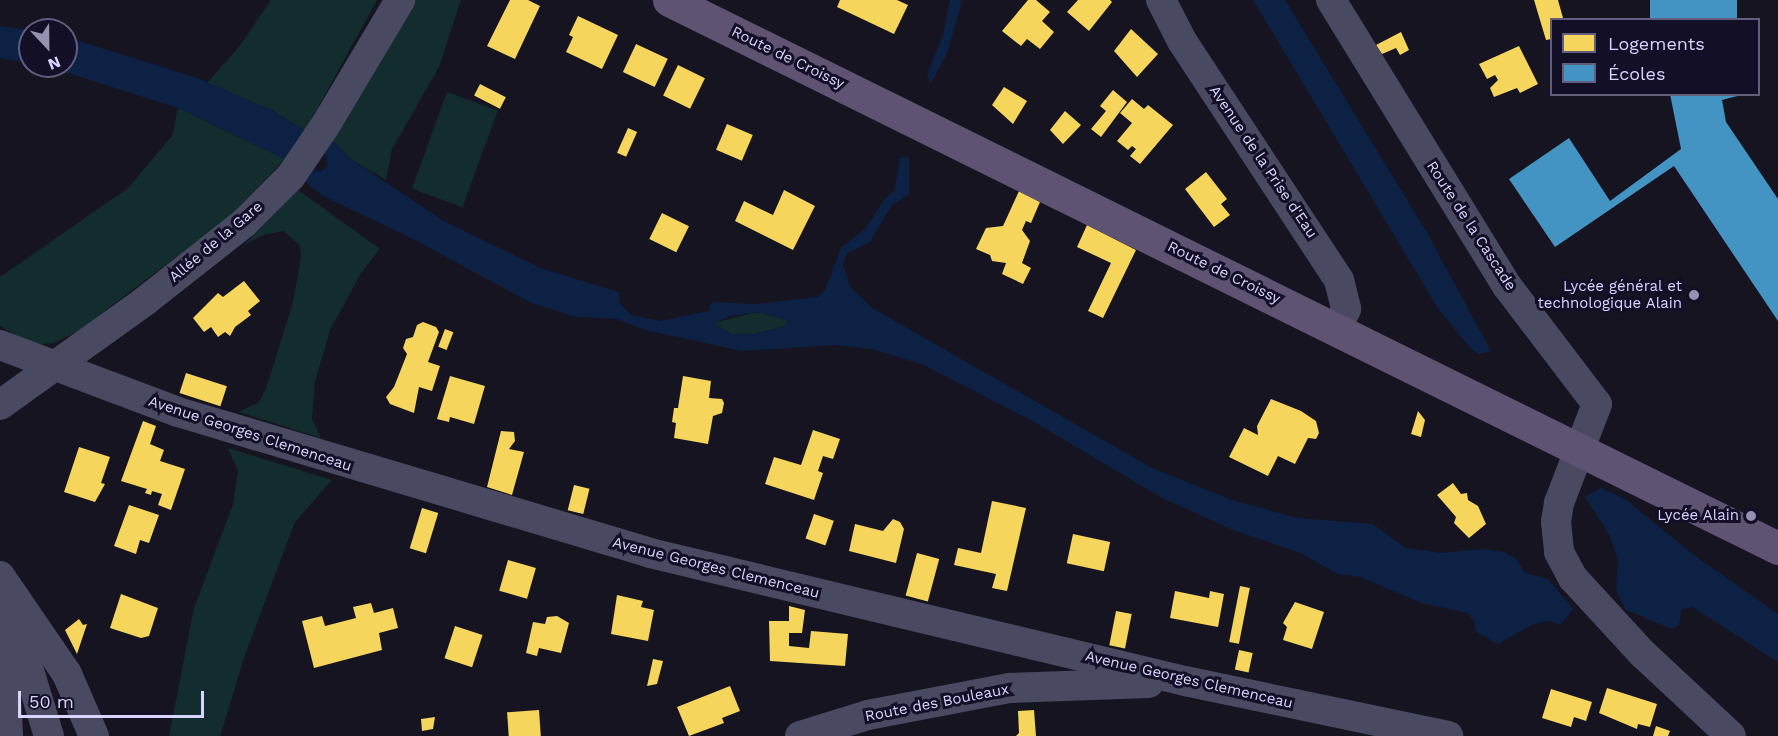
<!DOCTYPE html>
<html>
<head>
<meta charset="utf-8">
<style>
  body { margin:0 }
  #map { position:relative; width:1778px; height:736px; overflow:hidden; background:#161421; font-family:"Work Sans",sans-serif }
  div>[style] { position:absolute }
  .green>* { inset:0; background:#132c2d; transform-origin:0 0 }
  .water>* { inset:0; background:#0d2144 }
  .homes>* { inset:0; background:#f6d55c; transform-origin:0 0 }
  .schools>* { inset:0; background:#4393c3; transform-origin:0 0 }
  .minor>* { height:30px; margin:-15px; padding:0 15px; transform-origin:15px; border-radius:15px; background:#4a4962 }
  .major>* { height:33px; margin:-16.5px; padding:0 16.5px; transform-origin:16.5px; border-radius:16.5px; background:#5e5373 }
  .dots>* { width:16px; height:16px; translate:-50% -50%; box-sizing:border-box; border:3px solid #130f26; border-radius:50% }
  span { translate:-50% -50%; white-space:nowrap; text-align:center; line-height:1.15; -webkit-text-stroke:6px #130f26; paint-order:stroke }
  .street-label { font-size:15px; color:#d9d4ff }
  .poi-label { font-size:15px; color:#d9d4ff }
  .right { translate:-100% -50%; text-align:right }
  .legend { position:absolute; left:1550px; top:18px; width:210px; height:78px; box-sizing:border-box; background:#130f26; border:2px solid #625e7d; margin:0; padding:8px 10px; list-style:none; font-size:18px; color:#d9d4ff }
  .legend li { display:flex; align-items:center; gap:12px; height:30px }
  .legend b { width:30px; border:2px solid #625e7d }
  .north { position:absolute; left:18px; top:18px; width:60px; height:60px; box-sizing:border-box; background:#130f26; border:2px solid #625e7d; border-radius:50%; rotate:158deg; font-size:16px; font-weight:700; line-height:24px; text-align:center; color:#d9d4ff }
  .north::after { content:''; display:block; margin:auto; width:21px; height:27px; background:#9591b1; clip-path:polygon(50% 0,100% 100%,50% 72%,0 100%) }
  .scale { position:absolute; left:18px; top:691px; width:186px; height:27px; box-sizing:border-box; border:3px solid #d9d4ff; border-top:0; padding-left:8px; font-size:18px; line-height:21px; white-space:nowrap; color:#d9d4ff; -webkit-text-stroke:4px #130f26; paint-order:stroke }
</style>
</head>
<body>
<div id="map">
  <div class="green">
    <i style="clip-path:polygon(271px 0,377px 0,305px 131px,272px 110px,207px 83px,239px 47px)"></i>
    <i style="clip-path:polygon(412px 0,461px 0,439px 67px,392px 149px,386px 180px,352px 160px,329px 137px)"></i>
    <i style="left:447px;top:92px;width:54px;height:103px;rotate:20deg"></i>
    <i style="clip-path:polygon(178px 108px,285px 159px,230px 216px,77px 332px,53px 343px,33px 345px,0 326px,0 277px,128px 188px,172px 136px)"></i>
    <i style="clip-path:polygon(298px 190px,380px 249px,361px 273px,330px 330px,315px 382px,312px 419px,321px 438px,239px 412px,259px 402px,266px 388px,292px 306px,301px 258px,300px 246px,284px 231px,263px 235px,243px 246px)"></i>
    <i style="clip-path:polygon(757px 312px,787px 320px,786px 326px,754px 334px,731px 334px,713px 323px)"></i>
    <i style="clip-path:polygon(228px 448px,332px 480px,295px 522px,245px 655px,220px 736px,169px 736px,194px 608px,233px 504px,238px 471px)"></i>
  </div>
  <div class="water">
    <i style="clip-path:polygon(950px 0,962px 0,961px 5px,947px 54px,931px 83px,927px 75px,943px 34px)"></i>
    <i style="clip-path:polygon(1253px 0,1285px 0,1426px 231px,1491px 351px,1479px 354px,1471px 349px,1437px 307px)"></i>
    <i style="clip-path:polygon(0 26px,30px 30px,30px 63px,0 58px)"></i>
    <i style="clip-path:polygon(66px 37px,197px 78px,272px 110px,305px 131px,285px 159px,178px 108px,46px 66px,66px 66px)"></i>
    <i style="clip-path:polygon(evenodd,329px 137px,352px 160px,442px 220px,540px 268px,619px 292px,620px 304px,631px 315px,660px 321px,708px 311px,712px 302px,754px 304px,818px 297px,825px 290px,841px 248px,866px 228px,885px 198px,894px 191px,900px 158px,909px 157px,909px 194px,892px 205px,870px 242px,846px 254px,843px 265px,851px 288px,872px 308px,1152px 468px,1232px 500px,1297px 518px,1373px 524px,1406px 548px,1442px 553px,1482px 549px,1504px 552px,1516px 559px,1525px 573px,1548px 579px,1573px 609px,1560px 625px,1550px 621px,1533px 624px,1498px 644px,1476px 632px,1474px 620px,1467px 613px,1421px 603px,1361px 577px,1337px 574px,1303px 554px,1233px 530px,1162px 498px,1036px 423px,924px 365px,872px 349px,834px 345px,742px 351px,645px 330px,617px 319px,576px 317px,531px 303px,413px 239px,323px 196px,302px 179px,309px 168px,320px 172px,328px 166px,324px 151px,329px 137px,757px 312px,787px 320px,785px 326px,754px 334px,731px 334px,714px 323px,731px 316px,757px 312px)"></i>
    <i style="clip-path:polygon(1601px 488px,1625px 499px,1695px 556px,1778px 614px,1778px 662px,1692px 607px,1681px 610px,1679px 625px,1672px 629px,1626px 610px,1616px 591px,1618px 560px,1610px 536px,1585px 497px)"></i>
  </div>
  <div class="homes">
    <i style="clip-path:polygon(510px 0,528px 0,540px 6px,515px 59px,487px 46px)"></i>
    <i style="clip-path:polygon(840px 0,897px 0,908px 5px,894px 34px,837px 7px)"></i>
    <i style="clip-path:polygon(1028px 0,1036px 0,1050px 12px,1042px 21px,1054px 32px,1040px 49px,1027px 39px,1021px 46px,1002px 31px)"></i>
    <i style="clip-path:polygon(1078px 0,1110px 0,1112px 2px,1089px 31px,1067px 12px)"></i>
    <i style="clip-path:polygon(1534px 0,1558px 0,1563px 18px,1552px 20px,1552px 39px,1546px 40px)"></i>
    <i style="clip-path:polygon(578px 16px,618px 35px,602px 69px,566px 52px,573px 37px,569px 35px)"></i>
    <i style="clip-path:polygon(1131px 29px,1158px 54px,1137px 77px,1114px 51px)"></i>
    <i style="clip-path:polygon(1401px 32px,1409px 50px,1400px 55px,1396px 48px,1382px 54px,1376px 45px)"></i>
    <i style="left:636px;top:44px;width:35px;height:31px;rotate:25deg"></i>
    <i style="clip-path:polygon(1519px 46px,1538px 84px,1520px 93px,1517px 88px,1494px 97px,1490px 88px,1498px 80px,1495px 75px,1487px 79px,1479px 64px)"></i>
    <i style="left:678px;top:65px;width:30px;height:34px;rotate:26deg"></i>
    <i style="left:480px;top:84px;width:29px;height:13px;rotate:27deg"></i>
    <i style="clip-path:polygon(1004px 87px,1027px 101px,1013px 124px,992px 105px)"></i>
    <i style="clip-path:polygon(1113px 90px,1127px 102px,1101px 137px,1091px 129px,1106px 111px,1100px 106px)"></i>
    <i style="clip-path:polygon(1132px 99px,1144px 109px,1148px 105px,1173px 125px,1140px 164px,1130px 156px,1136px 149px,1132px 146px,1128px 150px,1117px 141px,1132px 123px,1120px 113px)"></i>
    <i style="clip-path:polygon(1065px 111px,1081px 125px,1063px 144px,1050px 130px)"></i>
    <i style="left:727px;top:124px;width:28px;height:28px;rotate:23deg"></i>
    <i style="left:628px;top:128px;width:10px;height:27px;rotate:24deg"></i>
    <i style="clip-path:polygon(1206px 172px,1227px 199px,1221px 204px,1230px 215px,1214px 227px,1185px 189px)"></i>
    <i style="clip-path:polygon(784px 190px,815px 206px,793px 250px,735px 221px,744px 201px,773px 215px)"></i>
    <i style="clip-path:polygon(1019px 191px,1040px 202px,1031px 223px,1026px 221px,1022px 230px,1030px 241px,1022px 263px,1031px 268px,1023px 284px,1002px 274px,1006px 263px,992px 261px,990px 255px,976px 249px,986px 228px,1003px 226px)"></i>
    <i style="left:662px;top:213px;width:30px;height:29px;rotate:26deg"></i>
    <i style="clip-path:polygon(1087px 225px,1136px 250px,1103px 318px,1088px 311px,1111px 263px,1077px 247px)"></i>
    <i style="clip-path:polygon(244px 281px,260px 301px,248px 311px,251px 315px,235px 327px,230px 336px,225px 332px,218px 337px,211px 327px,204px 332px,193px 318px,218px 293px,223px 297px)"></i>
    <i style="clip-path:polygon(423px 322px,436px 327px,439px 332px,428px 362px,440px 366px,432px 391px,419px 387px,414px 413px,390px 404px,386px 397px,394px 387px,407px 354px,403px 348px,406px 339px,413px 337px,417px 325px)"></i>
    <i style="left:445px;top:329px;width:9px;height:19px;rotate:21deg"></i>
    <i style="left:186px;top:373px;width:43px;height:21px;rotate:18deg"></i>
    <i style="clip-path:polygon(450px 376px,485px 386px,474px 424px,450px 417px,449px 422px,437px 419px)"></i>
    <i style="clip-path:polygon(683px 376px,711px 381px,709px 398px,722px 399px,724px 403px,722px 413px,713px 416px,708px 444px,674px 438px,676px 423px,672px 422px,674px 408px,678px 408px)"></i>
    <i style="clip-path:polygon(1271px 399px,1301px 411px,1316px 421px,1319px 433px,1316px 439px,1308px 438px,1295px 464px,1278px 456px,1268px 476px,1229px 457px,1244px 428px,1258px 435px,1257px 426px)"></i>
    <i style="clip-path:polygon(1418px 411px,1425px 420px,1421px 437px,1411px 434px)"></i>
    <i style="clip-path:polygon(143px 421px,156px 426px,150px 444px,164px 450px,160px 461px,185px 469px,171px 510px,158px 505px,162px 494px,152px 491px,151px 495px,145px 493px,147px 489px,121px 481px)"></i>
    <i style="clip-path:polygon(813px 430px,840px 439px,833px 459px,823px 456px,818px 471px,823px 473px,814px 500px,765px 484px,774px 457px,801px 465px)"></i>
    <i style="clip-path:polygon(501px 431px,514px 432px,515px 441px,509px 449px,524px 452px,512px 495px,487px 487px)"></i>
    <i style="clip-path:polygon(79px 447px,110px 457px,101px 483px,105px 484px,95px 502px,64px 492px)"></i>
    <i style="clip-path:polygon(1453px 483px,1461px 494px,1467px 493px,1468px 500px,1478px 506px,1486px 524px,1469px 538px,1454px 523px,1456px 517px,1437px 495px)"></i>
    <i style="left:574px;top:485px;width:16px;height:26px;rotate:14deg"></i>
    <i style="clip-path:polygon(992px 501px,1026px 508px,1007px 591px,992px 588px,996px 574px,954px 565px,958px 548px,981px 553px)"></i>
    <i style="clip-path:polygon(129px 505px,159px 515px,149px 543px,140px 540px,136px 554px,114px 546px)"></i>
    <i style="left:422px;top:508px;width:17px;height:42px;rotate:17deg"></i>
    <i style="left:814px;top:514px;width:21px;height:26px;rotate:19deg"></i>
    <i style="clip-path:polygon(893px 519px,900px 522px,904px 529px,896px 563px,849px 551px,855px 524px,883px 531px)"></i>
    <i style="left:1073px;top:534px;width:38px;height:30px;rotate:12deg"></i>
    <i style="left:917px;top:553px;width:23px;height:44px;rotate:15deg"></i>
    <i style="left:508px;top:560px;width:29px;height:32px;rotate:16deg"></i>
    <i style="left:1240px;top:586px;width:10px;height:57px;rotate:11deg"></i>
    <i style="clip-path:polygon(1175px 591px,1209px 598px,1210px 591px,1224px 594px,1218px 627px,1170px 618px)"></i>
    <i style="clip-path:polygon(121px 594px,158px 608px,149px 636px,141px 638px,110px 628px)"></i>
    <i style="clip-path:polygon(617px 595px,643px 601px,641px 607px,654px 610px,648px 641px,611px 634px)"></i>
    <i style="clip-path:polygon(1295px 602px,1324px 612px,1312px 649px,1283px 640px,1287px 627px,1283px 623px)"></i>
    <i style="clip-path:polygon(371px 603px,374px 613px,393px 608px,398px 628px,379px 633px,382px 650px,314px 668px,302px 621px,322px 616px,325px 626px,356px 618px,353px 607px)"></i>
    <i style="clip-path:polygon(789px 606px,805px 610px,802px 633px,789px 633px,789px 646px,809px 648px,811px 631px,848px 634px,845px 666px,770px 661px,769px 621px,789px 621px)"></i>
    <i style="left:1116px;top:611px;width:16px;height:35px;rotate:11deg"></i>
    <i style="clip-path:polygon(557px 616px,569px 623px,561px 653px,539px 648px,537px 656px,526px 653px,533px 622px,545px 624px,547px 617px)"></i>
    <i style="clip-path:polygon(79px 619px,83px 625px,87px 624px,77px 654px,65px 630px)"></i>
    <i style="left:455px;top:626px;width:29px;height:34px;rotate:18deg"></i>
    <i style="left:1239px;top:650px;width:14px;height:20px;rotate:12deg"></i>
    <i style="clip-path:polygon(653px 659px,663px 661px,657px 684px,647px 686px)"></i>
    <i style="clip-path:polygon(730px 686px,740px 711px,722px 718px,724px 723px,689px 736px,677px 707px)"></i>
    <i style="clip-path:polygon(1607px 688px,1657px 704px,1650px 727px,1638px 724px,1637px 729px,1599px 713px)"></i>
    <i style="clip-path:polygon(1551px 689px,1592px 702px,1586px 721px,1574px 717px,1571px 727px,1542px 718px)"></i>
    <i style="left:539px;top:710px;width:26px;height:32px;rotate:86deg"></i>
    <i style="clip-path:polygon(1034px 710px,1036px 736px,1016px 736px,1019px 733px,1018px 711px)"></i>
    <i style="clip-path:polygon(435px 717px,433px 729px,422px 731px,421px 719px)"></i>
    <i style="clip-path:polygon(1656px 726px,1670px 731px,1668px 736px,1653px 736px)"></i>
  </div>
  <div class="schools">
    <i style="left:1650px;top:0;width:87px;height:20px"></i>
    <i style="clip-path:polygon(1670px 94px,1745px 94px,1722px 100px,1726px 122px,1778px 199px,1778px 321px,1674px 166px,1555px 247px,1509px 179px,1569px 138px,1610px 201px,1681px 149px)"></i>
  </div>
  <div class="minor">
    <i style="left:1161px;top:0;width:46px;rotate:62.9deg"></i>
    <i style="left:1182px;top:41px;width:286px;rotate:56.7deg"></i>
    <i style="left:1339px;top:280px;width:30px;rotate:76deg"></i>
    <i style="left:1346px;top:309px;width:22px;rotate:114deg"></i>
    <i style="left:1331px;top:0;width:336px;rotate:58.4deg"></i>
    <i style="left:1507px;top:286px;width:148px;rotate:52.7deg"></i>
    <i style="left:1597px;top:404px;width:106px;rotate:111deg"></i>
    <i style="left:1559px;top:503px;width:19px;rotate:99deg"></i>
    <i style="left:1556px;top:522px;width:30px;rotate:84deg"></i>
    <i style="left:1559px;top:552px;width:30px;rotate:62deg"></i>
    <i style="left:1573px;top:578px;width:103px;rotate:47.4deg"></i>
    <i style="left:1643px;top:654px;width:120px;rotate:43deg"></i>
    <i style="left:0;top:345px;width:190px;rotate:20.6deg"></i>
    <i style="left:178px;top:412px;width:493px;rotate:16.6deg"></i>
    <i style="left:650px;top:553px;width:550px;rotate:13.46deg"></i>
    <i style="left:1185px;top:681px;width:269px;rotate:11.8deg"></i>
    <i style="left:0;top:405px;width:178px;rotate:-35.6deg"></i>
    <i style="left:145px;top:301px;width:126px;rotate:-38.2deg"></i>
    <i style="left:244px;top:223px;width:66px;rotate:-45deg"></i>
    <i style="left:291px;top:176px;width:60px;rotate:-55.8deg"></i>
    <i style="left:325px;top:126px;width:147px;rotate:-59.2deg"></i>
    <i style="left:0;top:576px;width:119px;rotate:55.6deg"></i>
    <i style="left:67px;top:674px;width:68px;rotate:66.5deg"></i>
    <i style="left:10px;top:608px;width:134px;rotate:73.1deg"></i>
    <i style="left:2px;top:617px;width:119px;rotate:87.1deg"></i>
    <i style="left:800px;top:736px;width:71px;rotate:-17.2deg"></i>
    <i style="left:868px;top:715px;width:145px;rotate:-10.8deg"></i>
    <i style="left:1010px;top:688px;width:139px;rotate:-2.1deg"></i>
  </div>
  <div class="major">
    <i style="left:669px;top:0;width:1237px;rotate:26.3deg"></i>
  </div>
  <div class="dots">
    <i style="left:1694px;top:295px;background:#9591b1"></i>
    <i style="left:1751px;top:516px;background:#9591b1"></i>
  </div>
  <div class="street-label">
    <span style="left:788px;top:58px;rotate:26deg">Route de Croissy</span>
    <span style="left:1263px;top:162px;rotate:56deg">Avenue de la Prise d'Eau</span>
    <span style="left:1471px;top:226px;rotate:57deg">Route de la Cascade</span>
    <span style="left:216px;top:242px;rotate:-40deg">Allée de la Gare</span>
    <span style="left:1224px;top:273px;rotate:26deg">Route de Croissy</span>
    <span style="left:250px;top:434px;rotate:18deg">Avenue Georges Clemenceau</span>
    <span style="left:716px;top:568px;rotate:14deg">Avenue Georges Clemenceau</span>
    <span style="left:1189px;top:680px;rotate:13deg">Avenue Georges Clemenceau</span>
    <span style="left:937px;top:703px;rotate:-11deg">Route des Bouleaux</span>
  </div>
  <div class="poi-label">
    <span class="right" style="left:1682px;top:295px">Lycée général et<br>technologique Alain</span>
    <span class="right" style="left:1739px;top:516px">Lycée Alain</span>
  </div>
  <ul class="legend">
  <li><b style="height:16px;background:#f6d55c"></b>Logements</li>
  <li><b style="height:16px;background:#4393c3"></b>Écoles</li>
  </ul>
  <div class="north">N</div>
  <div class="scale">50 m</div>
</div>
</body>
</html>
